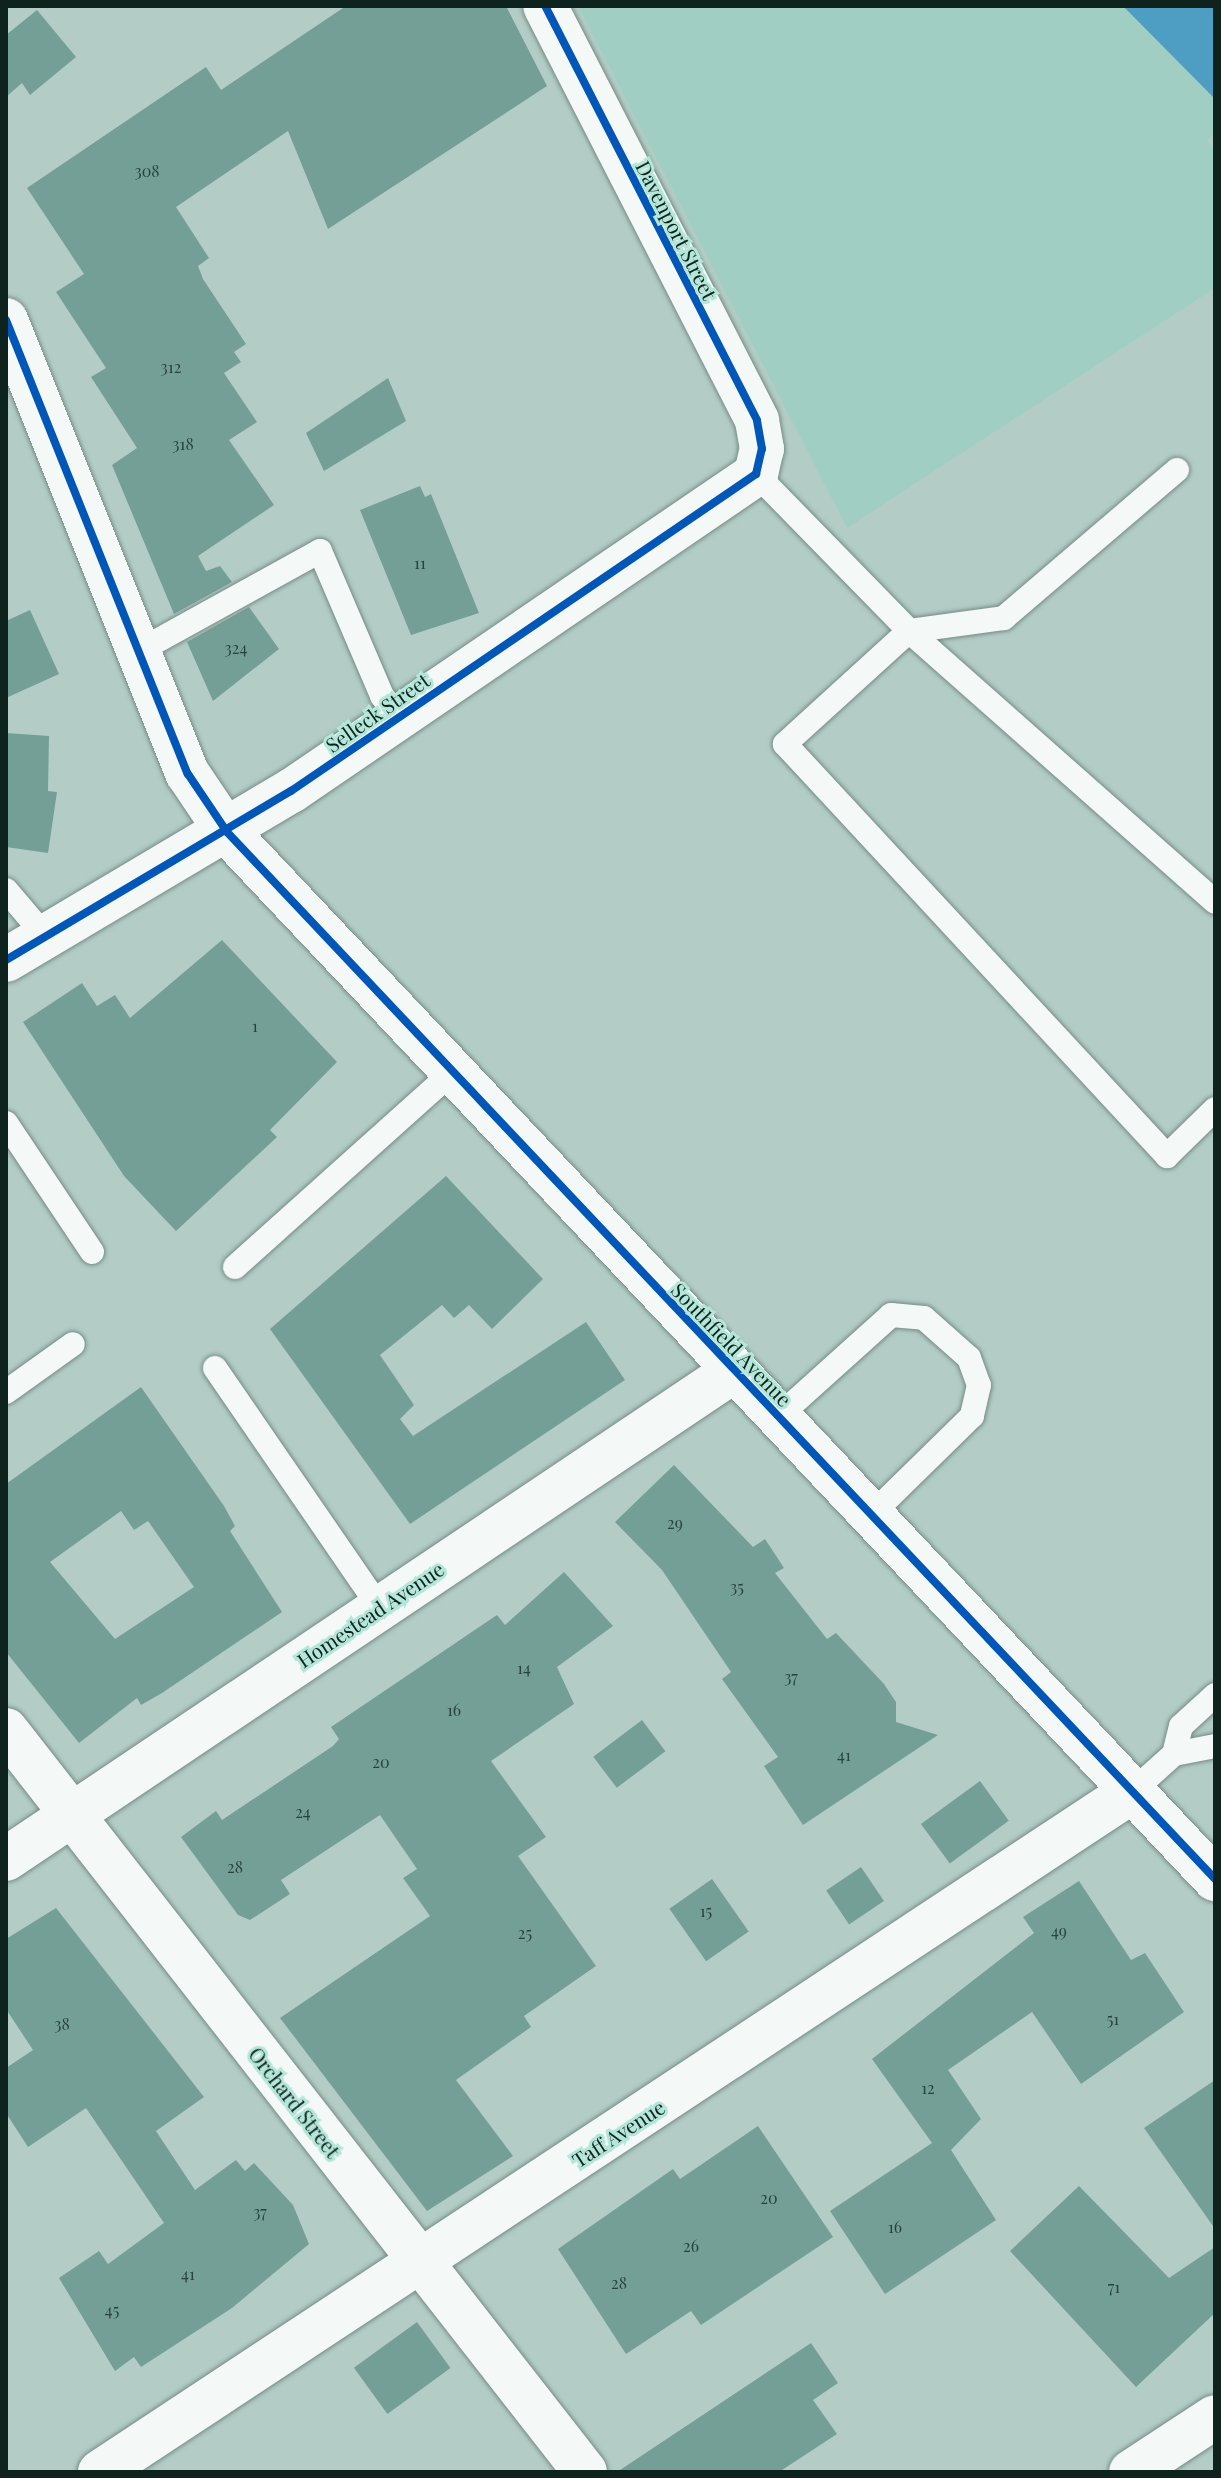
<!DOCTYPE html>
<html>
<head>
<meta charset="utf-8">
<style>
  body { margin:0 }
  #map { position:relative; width:1221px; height:2478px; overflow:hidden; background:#b3cdc6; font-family:"Playfair Display",serif }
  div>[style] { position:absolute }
  .built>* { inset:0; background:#a1cec2 }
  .water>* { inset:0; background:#4d9ec2 }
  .building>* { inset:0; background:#749f97; transform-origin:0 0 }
  .roads { filter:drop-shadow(0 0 2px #768b86) drop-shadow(0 0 2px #768b86) }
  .lane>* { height:24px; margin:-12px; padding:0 12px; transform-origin:12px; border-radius:12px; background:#f4f8f6 }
  .street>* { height:44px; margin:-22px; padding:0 22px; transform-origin:22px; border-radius:22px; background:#f4f8f6 }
  .secondary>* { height:44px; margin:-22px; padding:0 22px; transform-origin:22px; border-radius:22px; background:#f4f8f6 }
  .cycleway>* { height:8px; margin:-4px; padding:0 4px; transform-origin:4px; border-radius:4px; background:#0057b8 }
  span { translate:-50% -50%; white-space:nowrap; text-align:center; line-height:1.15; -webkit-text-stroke:6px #b4e6d9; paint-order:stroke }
  .number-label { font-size:16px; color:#28423c }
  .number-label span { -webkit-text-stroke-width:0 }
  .street-label { font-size:20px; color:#0f231e }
  .frame { position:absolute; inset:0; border:8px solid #0f231e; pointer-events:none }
</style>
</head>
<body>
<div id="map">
  <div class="built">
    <i style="clip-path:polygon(578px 6px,1123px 6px,1215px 99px,1215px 133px,1207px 140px,1215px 151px,1215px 288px,847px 528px)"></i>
  </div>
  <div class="water">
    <i style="clip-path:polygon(1123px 6px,1215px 6px,1215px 99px)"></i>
  </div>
  <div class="building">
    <i style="clip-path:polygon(346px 6px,506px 6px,547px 86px,328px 229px,288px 131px,176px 207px,209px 258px,198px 266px,203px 279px,246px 344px,234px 352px,241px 362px,224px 373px,257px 422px,229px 440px,274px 505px,198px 556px,206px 571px,220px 566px,232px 582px,174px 614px,112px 465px,137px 448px,91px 377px,106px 368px,56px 292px,84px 274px,27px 188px,206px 67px,221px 90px)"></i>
    <i style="clip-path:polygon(37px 10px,76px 57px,30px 95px,22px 83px,6px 97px,6px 35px)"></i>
    <i style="clip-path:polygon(388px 378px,406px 421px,324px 471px,306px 433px)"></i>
    <i style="clip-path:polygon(420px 486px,425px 497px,431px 494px,479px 613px,411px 635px,360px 510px)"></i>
    <i style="clip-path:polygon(249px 607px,279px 649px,213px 701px,187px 642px)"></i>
    <i style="clip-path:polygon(30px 610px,59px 674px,6px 698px,6px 621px)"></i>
    <i style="clip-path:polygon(6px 733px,49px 736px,48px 791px,57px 792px,48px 853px,6px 847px)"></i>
    <i style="clip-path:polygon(222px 940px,337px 1062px,270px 1130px,277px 1137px,176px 1231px,124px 1176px,23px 1022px,82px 983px,97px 1006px,115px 995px,130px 1018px)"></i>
    <i style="clip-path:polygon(446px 1176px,543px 1279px,492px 1329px,469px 1305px,454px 1318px,442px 1305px,380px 1355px,414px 1405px,400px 1419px,413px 1436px,586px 1322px,625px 1380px,410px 1524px,270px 1329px)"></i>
    <i style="clip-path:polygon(evenodd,141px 1387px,224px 1506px,235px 1526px,230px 1531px,282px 1612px,162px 1693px,141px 1705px,137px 1698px,79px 1743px,6px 1652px,6px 1484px,141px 1387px,121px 1511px,134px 1530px,148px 1521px,194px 1587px,115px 1639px,50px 1562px,121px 1511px)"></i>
    <i style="clip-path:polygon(674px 1465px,753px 1547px,765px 1539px,784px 1568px,775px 1573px,827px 1639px,836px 1633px,884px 1684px,896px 1702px,896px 1722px,938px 1735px,803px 1825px,764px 1766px,778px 1757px,722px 1679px,731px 1672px,662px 1570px,615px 1522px)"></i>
    <i style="clip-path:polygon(564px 1572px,613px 1626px,557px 1667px,574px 1704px,491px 1761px,546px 1837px,518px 1856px,596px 1966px,524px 2016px,531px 2027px,456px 2080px,513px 2156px,427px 2211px,280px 2018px,430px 1916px,403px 1878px,417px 1869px,380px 1815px,281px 1880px,290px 1894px,250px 1920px,238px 1915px,181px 1837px,216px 1811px,222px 1820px,333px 1746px,339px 1739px,331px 1727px,497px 1615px,505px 1625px)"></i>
    <i style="left:642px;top:1720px;width:39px;height:61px;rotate:53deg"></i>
    <i style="left:980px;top:1781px;width:49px;height:73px;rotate:54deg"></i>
    <i style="left:861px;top:1867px;width:41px;height:42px;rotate:56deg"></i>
    <i style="left:712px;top:1879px;width:64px;height:52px;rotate:55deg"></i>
    <i style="clip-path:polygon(1079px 1881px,1131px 1960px,1145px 1953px,1184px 2012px,1081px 2084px,1032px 2012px,948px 2070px,981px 2119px,951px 2150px,996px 2220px,885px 2294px,830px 2211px,932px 2143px,872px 2059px,1034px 1933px,1023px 1917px)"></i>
    <i style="clip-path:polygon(56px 1908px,204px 2097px,156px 2131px,195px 2190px,236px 2160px,245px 2171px,254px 2163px,293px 2205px,309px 2244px,232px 2308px,141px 2367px,134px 2357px,115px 2371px,59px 2278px,99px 2251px,108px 2264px,164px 2223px,86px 2108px,28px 2147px,6px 2113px,6px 2068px,33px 2050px,6px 2009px,6px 1939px)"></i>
    <i style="clip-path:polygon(1215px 2080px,1215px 2229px,1144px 2128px)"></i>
    <i style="clip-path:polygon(758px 2126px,833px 2237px,701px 2325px,691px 2311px,626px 2354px,558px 2249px,673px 2169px,680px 2179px)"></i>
    <i style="clip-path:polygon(1079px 2186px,1169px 2278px,1215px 2247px,1215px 2313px,1136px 2387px,1010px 2251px)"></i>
    <i style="left:417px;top:2322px;width:57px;height:78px;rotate:54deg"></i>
    <i style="clip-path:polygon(811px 2343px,838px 2383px,813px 2400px,837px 2434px,779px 2472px,617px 2472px)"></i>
  </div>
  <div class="roads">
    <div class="lane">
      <i style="left:1177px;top:470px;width:228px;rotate:139.5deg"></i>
      <i style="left:1004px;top:618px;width:96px;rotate:172.2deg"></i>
      <i style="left:909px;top:631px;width:168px;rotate:137.7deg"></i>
      <i style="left:785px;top:744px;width:562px;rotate:47.16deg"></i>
      <i style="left:1167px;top:1156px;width:67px;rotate:-44.4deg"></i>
      <i style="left:756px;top:474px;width:219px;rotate:45.7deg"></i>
      <i style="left:909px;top:631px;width:409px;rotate:41.5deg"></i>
      <i style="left:137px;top:652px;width:209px;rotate:-28.9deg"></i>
      <i style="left:320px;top:551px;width:158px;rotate:66.8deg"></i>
      <i style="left:382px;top:696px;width:26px;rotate:51deg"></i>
      <i style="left:6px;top:890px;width:62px;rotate:49.6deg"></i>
      <i style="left:6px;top:1123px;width:155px;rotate:56.3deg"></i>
      <i style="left:235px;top:1267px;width:290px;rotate:-41.9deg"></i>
      <i style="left:215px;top:1368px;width:290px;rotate:55.5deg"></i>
      <i style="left:6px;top:1392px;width:82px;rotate:-35.6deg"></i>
      <i style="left:779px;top:1416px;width:151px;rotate:-42deg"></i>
      <i style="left:891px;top:1315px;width:33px;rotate:5deg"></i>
      <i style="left:924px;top:1318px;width:60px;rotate:41.6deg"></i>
      <i style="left:969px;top:1358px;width:29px;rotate:70deg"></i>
      <i style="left:979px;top:1385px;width:32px;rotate:103deg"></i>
      <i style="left:972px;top:1416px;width:140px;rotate:135.6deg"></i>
      <i style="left:1215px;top:1695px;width:46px;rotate:137.6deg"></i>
      <i style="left:1181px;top:1726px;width:29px;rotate:104deg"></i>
      <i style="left:1174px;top:1754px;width:42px;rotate:-11deg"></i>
      <i style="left:1134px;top:1790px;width:54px;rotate:-42deg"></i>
    </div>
    <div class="street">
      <i style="left:6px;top:1730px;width:941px;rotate:52.03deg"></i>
      <i style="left:6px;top:1859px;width:878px;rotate:-33.85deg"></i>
      <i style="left:100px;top:2472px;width:1239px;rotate:-33.41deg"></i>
      <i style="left:1131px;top:2472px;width:100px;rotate:-33.2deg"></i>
    </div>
    <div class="secondary">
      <i style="left:6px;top:320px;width:489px;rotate:68.2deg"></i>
      <i style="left:188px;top:774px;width:70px;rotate:56.1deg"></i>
      <i style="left:227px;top:832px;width:1440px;rotate:46.66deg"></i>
      <i style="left:6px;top:960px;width:331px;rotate:-30.7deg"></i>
      <i style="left:291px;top:791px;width:563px;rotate:-34.28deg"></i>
      <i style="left:756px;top:474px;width:26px;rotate:-77deg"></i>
      <i style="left:762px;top:449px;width:29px;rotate:-100deg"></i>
      <i style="left:757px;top:420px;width:465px;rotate:-117.1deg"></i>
    </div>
  </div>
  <div class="cycleway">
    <i style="left:6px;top:320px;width:489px;rotate:68.2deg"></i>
    <i style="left:188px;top:774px;width:70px;rotate:56.1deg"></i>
    <i style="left:227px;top:832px;width:1440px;rotate:46.66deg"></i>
    <i style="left:6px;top:960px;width:331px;rotate:-30.7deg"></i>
    <i style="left:291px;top:791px;width:563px;rotate:-34.28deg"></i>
    <i style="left:756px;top:474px;width:26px;rotate:-77deg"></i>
    <i style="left:762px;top:449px;width:29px;rotate:-100deg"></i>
    <i style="left:757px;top:420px;width:465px;rotate:-117.1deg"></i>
  </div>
  <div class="number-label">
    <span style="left:147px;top:171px">308</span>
    <span style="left:171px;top:367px">312</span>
    <span style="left:183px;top:444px">318</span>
    <span style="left:420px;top:563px">11</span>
    <span style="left:236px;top:648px">324</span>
    <span style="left:255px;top:1026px">1</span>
    <span style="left:675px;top:1523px">29</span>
    <span style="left:737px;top:1587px">35</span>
    <span style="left:524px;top:1668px">14</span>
    <span style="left:791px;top:1677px">37</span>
    <span style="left:454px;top:1710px">16</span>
    <span style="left:844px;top:1755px">41</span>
    <span style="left:381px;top:1762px">20</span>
    <span style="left:303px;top:1812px">24</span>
    <span style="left:235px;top:1867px">28</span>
    <span style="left:706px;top:1911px">15</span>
    <span style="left:1059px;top:1931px">49</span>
    <span style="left:525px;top:1933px">25</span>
    <span style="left:1113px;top:2019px">51</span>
    <span style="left:62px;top:2024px">38</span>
    <span style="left:928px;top:2088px">12</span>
    <span style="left:769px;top:2198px">20</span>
    <span style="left:260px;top:2212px">37</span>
    <span style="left:895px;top:2227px">16</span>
    <span style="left:691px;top:2246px">26</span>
    <span style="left:188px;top:2274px">41</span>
    <span style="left:619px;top:2283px">28</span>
    <span style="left:1114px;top:2287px">71</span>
    <span style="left:112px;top:2310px">45</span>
  </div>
  <div class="street-label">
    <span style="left:677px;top:230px;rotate:63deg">Davenport Street</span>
    <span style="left:377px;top:712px;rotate:-35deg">Selleck Street</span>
    <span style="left:732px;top:1344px;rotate:46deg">Southfield Avenue</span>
    <span style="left:370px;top:1614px;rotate:-34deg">Homestead Avenue</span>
    <span style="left:295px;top:2102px;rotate:52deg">Orchard Street</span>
    <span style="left:618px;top:2133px;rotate:-33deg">Taff Avenue</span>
  </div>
  <div class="frame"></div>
</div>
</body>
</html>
